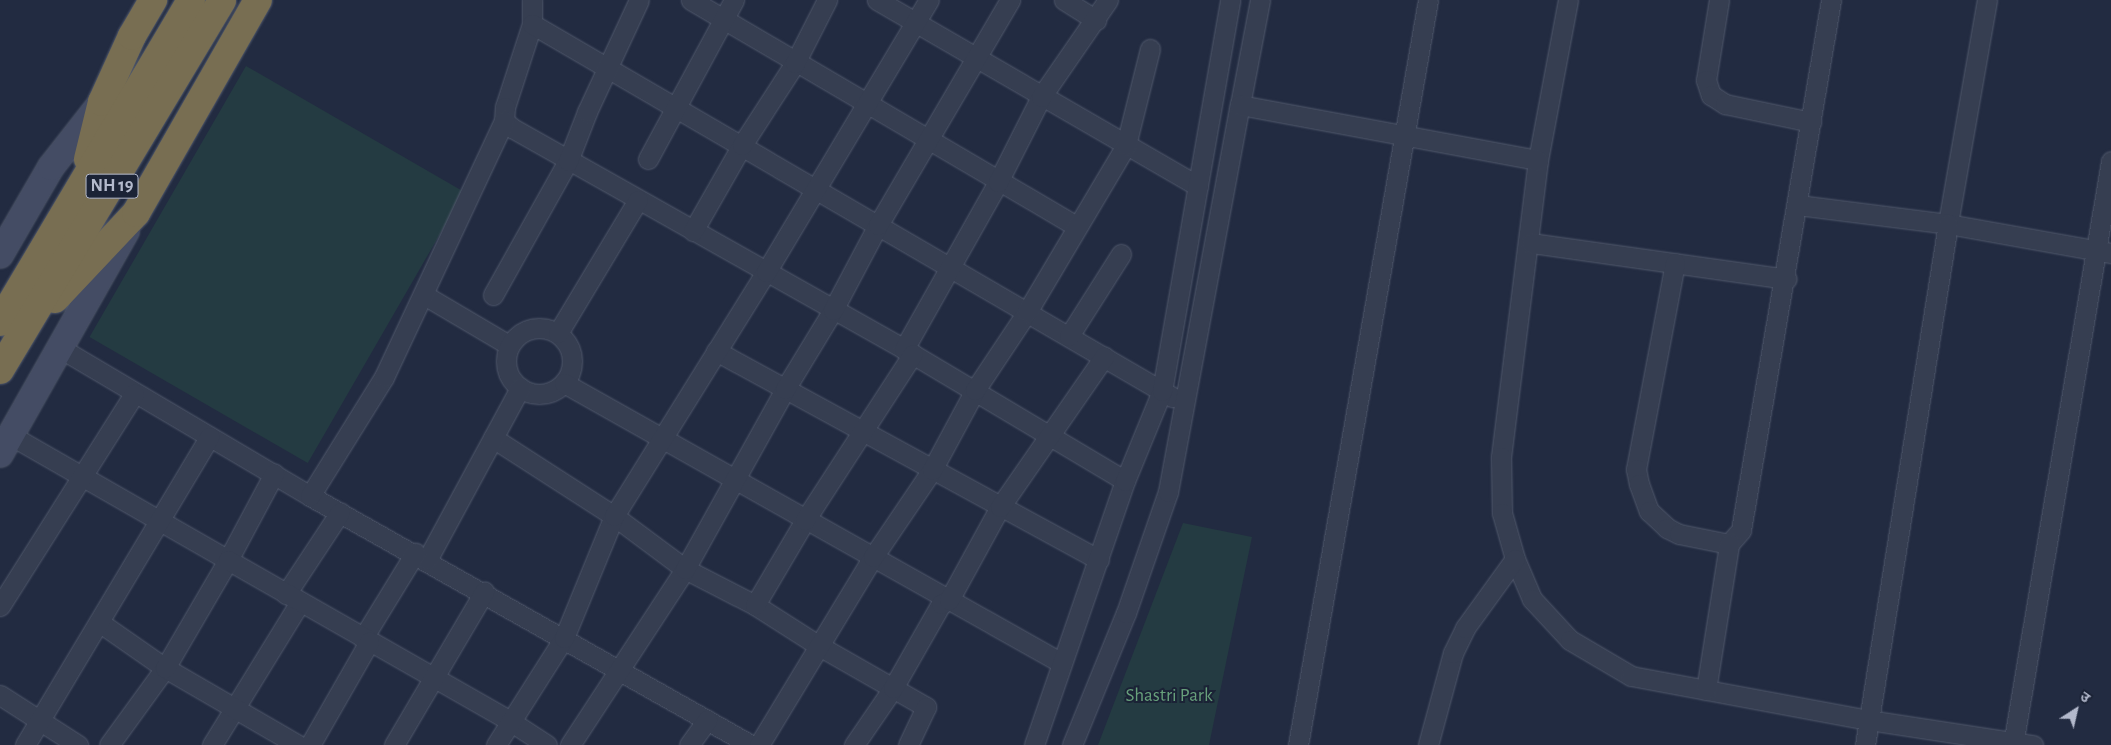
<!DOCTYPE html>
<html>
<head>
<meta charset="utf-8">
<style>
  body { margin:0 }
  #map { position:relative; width:2111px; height:745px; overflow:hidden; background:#222b41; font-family:"Alegreya Sans","Noto Sans Devanagari",sans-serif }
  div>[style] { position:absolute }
  .green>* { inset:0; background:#243b42; transform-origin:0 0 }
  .roads { filter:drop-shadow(0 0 1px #51596c) drop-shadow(0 0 1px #51596c) }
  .street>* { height:19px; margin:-9.5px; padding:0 9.5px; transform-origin:9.5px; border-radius:9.5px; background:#363e51 }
  .street>.ring { margin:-9.5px; padding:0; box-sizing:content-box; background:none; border:19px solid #363e51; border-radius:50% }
  .secondary>* { height:26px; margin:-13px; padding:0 13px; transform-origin:13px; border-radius:13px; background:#444c64 }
  .highway>* { height:28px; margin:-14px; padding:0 14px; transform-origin:14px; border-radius:14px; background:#786e52 }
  span { translate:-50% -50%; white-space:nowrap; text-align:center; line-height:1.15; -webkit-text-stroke:4px #1b2336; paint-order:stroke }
  .shield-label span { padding:1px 4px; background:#1b2336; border:1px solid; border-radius:4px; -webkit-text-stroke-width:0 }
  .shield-label { font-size:18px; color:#b3b9cc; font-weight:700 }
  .park-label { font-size:19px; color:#679f7b }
  .north { position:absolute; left:2051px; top:685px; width:50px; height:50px; -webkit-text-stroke:4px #1b2336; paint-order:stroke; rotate:35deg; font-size:14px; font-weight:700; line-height:20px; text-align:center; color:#b3b9cc }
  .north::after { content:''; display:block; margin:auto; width:18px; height:22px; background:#b3b9cc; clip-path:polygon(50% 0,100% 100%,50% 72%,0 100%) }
</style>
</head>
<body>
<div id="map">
  <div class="green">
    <i style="left:246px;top:66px;width:252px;height:313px;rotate:30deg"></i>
    <i style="clip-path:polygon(1183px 523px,1252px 537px,1209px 745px,1098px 745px)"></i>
  </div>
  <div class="roads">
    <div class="street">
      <i style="left:532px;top:0;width:24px;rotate:90deg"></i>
      <i style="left:532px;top:24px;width:87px;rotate:108deg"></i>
      <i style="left:505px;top:107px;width:14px;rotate:94deg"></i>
      <i style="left:504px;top:121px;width:11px;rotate:41deg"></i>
      <i style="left:512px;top:128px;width:450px;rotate:29.4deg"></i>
      <i style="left:904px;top:349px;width:257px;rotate:30.8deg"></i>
      <i style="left:691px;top:0;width:446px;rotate:30.4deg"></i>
      <i style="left:877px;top:0;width:371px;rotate:30.1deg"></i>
      <i style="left:1064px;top:0;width:38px;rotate:32deg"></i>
      <i style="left:1568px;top:0;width:163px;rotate:100.6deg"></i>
      <i style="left:1538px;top:160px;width:299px;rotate:97.1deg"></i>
      <i style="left:1501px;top:457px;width:56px;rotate:89deg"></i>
      <i style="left:1502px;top:513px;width:48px;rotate:74.2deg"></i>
      <i style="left:1515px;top:559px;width:43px;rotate:67deg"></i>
      <i style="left:1532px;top:599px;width:56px;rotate:47.2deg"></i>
      <i style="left:1570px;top:640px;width:71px;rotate:30.5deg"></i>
      <i style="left:1631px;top:676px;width:242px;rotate:10.5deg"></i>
      <i style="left:1869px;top:720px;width:166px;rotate:8.7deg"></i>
      <i style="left:1719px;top:0;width:81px;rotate:99.2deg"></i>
      <i style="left:1706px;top:80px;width:16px;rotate:72deg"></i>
      <i style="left:1711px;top:95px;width:17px;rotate:33deg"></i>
      <i style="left:1725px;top:104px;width:88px;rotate:11.8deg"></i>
      <i style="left:1987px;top:0;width:227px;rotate:99.9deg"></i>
      <i style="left:1948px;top:224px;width:166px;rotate:10.1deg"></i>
      <i style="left:532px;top:24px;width:741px;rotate:30.23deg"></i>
      <i style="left:1240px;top:105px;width:107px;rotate:-79.2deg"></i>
      <i style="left:648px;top:159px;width:181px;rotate:-61.6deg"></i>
      <i style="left:1798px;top:205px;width:151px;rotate:7.2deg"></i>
      <i style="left:1948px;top:224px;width:528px;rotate:99.05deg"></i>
      <i style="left:693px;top:231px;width:99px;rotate:-60.3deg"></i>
      <i style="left:742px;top:145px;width:98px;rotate:-57.1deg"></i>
      <i style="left:795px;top:63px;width:71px;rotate:-63.1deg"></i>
      <i style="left:1531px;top:243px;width:258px;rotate:8deg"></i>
      <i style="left:1675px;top:263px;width:210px;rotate:100.7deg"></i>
      <i style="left:1636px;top:469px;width:15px;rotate:79deg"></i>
      <i style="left:1639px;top:484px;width:29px;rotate:70deg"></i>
      <i style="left:1649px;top:511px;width:25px;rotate:43deg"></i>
      <i style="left:1667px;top:528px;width:13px;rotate:27deg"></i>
      <i style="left:1679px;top:534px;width:51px;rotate:11.3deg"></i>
      <i style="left:1729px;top:544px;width:18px;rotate:-49deg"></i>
      <i style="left:1741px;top:530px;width:538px;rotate:-80.36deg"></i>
      <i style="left:424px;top:295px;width:99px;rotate:30.5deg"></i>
      <i style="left:493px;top:295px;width:154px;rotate:-60.8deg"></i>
      <i style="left:568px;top:161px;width:53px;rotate:-68.8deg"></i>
      <i style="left:587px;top:112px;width:123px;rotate:-65.1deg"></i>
      <i class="ring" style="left:506px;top:328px;width:47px;height:47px"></i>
      <i style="left:558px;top:333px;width:155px;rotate:-59deg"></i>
      <i style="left:1069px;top:336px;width:97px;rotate:-57.6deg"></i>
      <i style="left:60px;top:348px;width:291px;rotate:30.6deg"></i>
      <i style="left:310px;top:496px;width:506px;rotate:29.45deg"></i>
      <i style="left:904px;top:349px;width:192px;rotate:-60.6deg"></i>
      <i style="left:998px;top:182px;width:95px;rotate:-63.2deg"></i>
      <i style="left:1041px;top:97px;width:118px;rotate:-55.4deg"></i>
      <i style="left:716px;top:351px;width:436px;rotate:28.6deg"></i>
      <i style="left:564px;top:383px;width:569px;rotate:29.36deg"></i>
      <i style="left:10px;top:435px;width:251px;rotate:29.8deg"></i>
      <i style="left:228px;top:560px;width:98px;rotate:-61.9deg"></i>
      <i style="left:493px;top:438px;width:144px;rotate:32.8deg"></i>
      <i style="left:614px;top:516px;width:89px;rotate:36.7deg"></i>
      <i style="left:685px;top:569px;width:79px;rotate:27.2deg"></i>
      <i style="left:755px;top:605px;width:78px;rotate:32.5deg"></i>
      <i style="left:821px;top:647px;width:121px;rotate:29.7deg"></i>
      <i style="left:926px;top:707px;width:42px;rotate:115.3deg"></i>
      <i style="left:310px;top:496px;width:140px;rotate:-58.1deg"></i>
      <i style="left:384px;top:377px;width:283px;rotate:-64.9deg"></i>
      <i style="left:427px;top:560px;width:196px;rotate:-61.6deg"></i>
      <i style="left:286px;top:594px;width:98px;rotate:-56.6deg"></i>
      <i style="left:755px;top:605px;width:99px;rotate:-59.5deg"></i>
      <i style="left:805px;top:520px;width:198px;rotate:-57deg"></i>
      <i style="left:0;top:606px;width:251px;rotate:-57.7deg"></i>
      <i style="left:99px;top:622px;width:80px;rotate:34.9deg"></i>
      <i style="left:165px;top:668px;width:95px;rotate:126deg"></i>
      <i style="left:363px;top:638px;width:100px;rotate:-58.5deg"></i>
      <i style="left:1706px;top:690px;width:148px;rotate:-81deg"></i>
      <i style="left:0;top:695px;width:93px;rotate:32.7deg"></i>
      <i style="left:25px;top:745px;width:359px;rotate:-59.1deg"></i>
      <i style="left:212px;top:745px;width:168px;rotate:-58.4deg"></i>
      <i style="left:298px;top:745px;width:154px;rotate:-149.9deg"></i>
      <i style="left:165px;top:668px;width:125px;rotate:-59.7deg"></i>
      <i style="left:228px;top:560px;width:325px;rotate:29.7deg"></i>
      <i style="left:510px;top:721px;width:44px;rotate:33deg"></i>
      <i style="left:310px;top:745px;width:119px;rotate:-60.2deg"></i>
      <i style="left:394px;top:745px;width:178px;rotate:-59.5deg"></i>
      <i style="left:496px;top:745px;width:127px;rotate:-57.6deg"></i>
      <i style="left:564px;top:638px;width:132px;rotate:-67.7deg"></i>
      <i style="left:614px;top:516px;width:287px;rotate:-58.1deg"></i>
      <i style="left:766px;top:272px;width:317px;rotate:-59.1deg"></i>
      <i style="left:570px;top:745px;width:210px;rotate:-56.8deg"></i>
      <i style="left:685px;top:569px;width:206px;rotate:-60.9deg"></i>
      <i style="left:785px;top:389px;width:92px;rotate:-58.7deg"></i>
      <i style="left:833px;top:310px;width:96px;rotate:-62.1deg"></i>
      <i style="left:878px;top:225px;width:261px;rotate:-59.6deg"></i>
      <i style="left:689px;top:745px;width:31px;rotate:-54deg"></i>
      <i style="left:759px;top:745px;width:220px;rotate:-58.8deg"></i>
      <i style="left:873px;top:557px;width:105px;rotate:-55.9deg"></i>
      <i style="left:932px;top:470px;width:91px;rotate:-61.7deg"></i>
      <i style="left:975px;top:390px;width:94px;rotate:-56.3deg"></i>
      <i style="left:1027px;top:312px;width:194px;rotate:-59.3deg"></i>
      <i style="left:1126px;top:145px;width:99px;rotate:-76deg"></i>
      <i style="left:854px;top:745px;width:69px;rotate:-55.6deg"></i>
      <i style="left:893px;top:688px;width:97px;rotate:-60.3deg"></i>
      <i style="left:941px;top:604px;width:9px;rotate:-27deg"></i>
      <i style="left:949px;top:600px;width:106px;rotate:-61.3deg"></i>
      <i style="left:1000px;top:507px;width:183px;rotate:-55.3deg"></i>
      <i style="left:1034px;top:745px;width:279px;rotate:-71deg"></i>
      <i style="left:1125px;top:481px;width:97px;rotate:-67.7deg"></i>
      <i style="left:1162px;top:391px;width:397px;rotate:-80.1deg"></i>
      <i style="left:1072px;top:745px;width:143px;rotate:-67.8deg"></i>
      <i style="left:1126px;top:613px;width:128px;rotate:-70.9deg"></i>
      <i style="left:1168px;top:492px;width:394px;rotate:-79.5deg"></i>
      <i style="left:1240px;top:105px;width:303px;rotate:10.5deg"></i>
      <i style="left:1298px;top:745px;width:756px;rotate:-80.1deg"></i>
      <i style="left:1428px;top:745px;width:95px;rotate:-74.8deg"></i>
      <i style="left:1453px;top:653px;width:28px;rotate:-64deg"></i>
      <i style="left:1465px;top:628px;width:85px;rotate:-54.1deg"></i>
      <i style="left:2013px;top:745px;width:592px;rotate:-80.47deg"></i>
    </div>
    <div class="secondary">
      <i style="left:0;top:255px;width:102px;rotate:-59.9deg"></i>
      <i style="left:51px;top:167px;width:83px;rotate:-51.9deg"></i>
      <i style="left:0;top:454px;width:256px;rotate:-60.5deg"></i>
    </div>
    <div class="highway">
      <i style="left:88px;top:159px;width:59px;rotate:-76.2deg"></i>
      <i style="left:102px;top:102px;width:72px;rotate:-65.6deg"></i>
      <i style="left:132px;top:36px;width:42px;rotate:-59.7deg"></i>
      <i style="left:55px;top:299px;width:118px;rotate:-46.7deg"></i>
      <i style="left:136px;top:213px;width:245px;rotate:-60.2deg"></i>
      <i style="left:0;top:322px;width:374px;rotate:-59.3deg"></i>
      <i style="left:0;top:370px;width:431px;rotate:-59deg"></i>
    </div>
  </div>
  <div class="shield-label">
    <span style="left:112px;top:186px">NH 19</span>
  </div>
  <div class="park-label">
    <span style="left:1169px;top:696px">Shastri Park</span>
  </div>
  <div class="north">उ</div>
</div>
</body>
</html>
